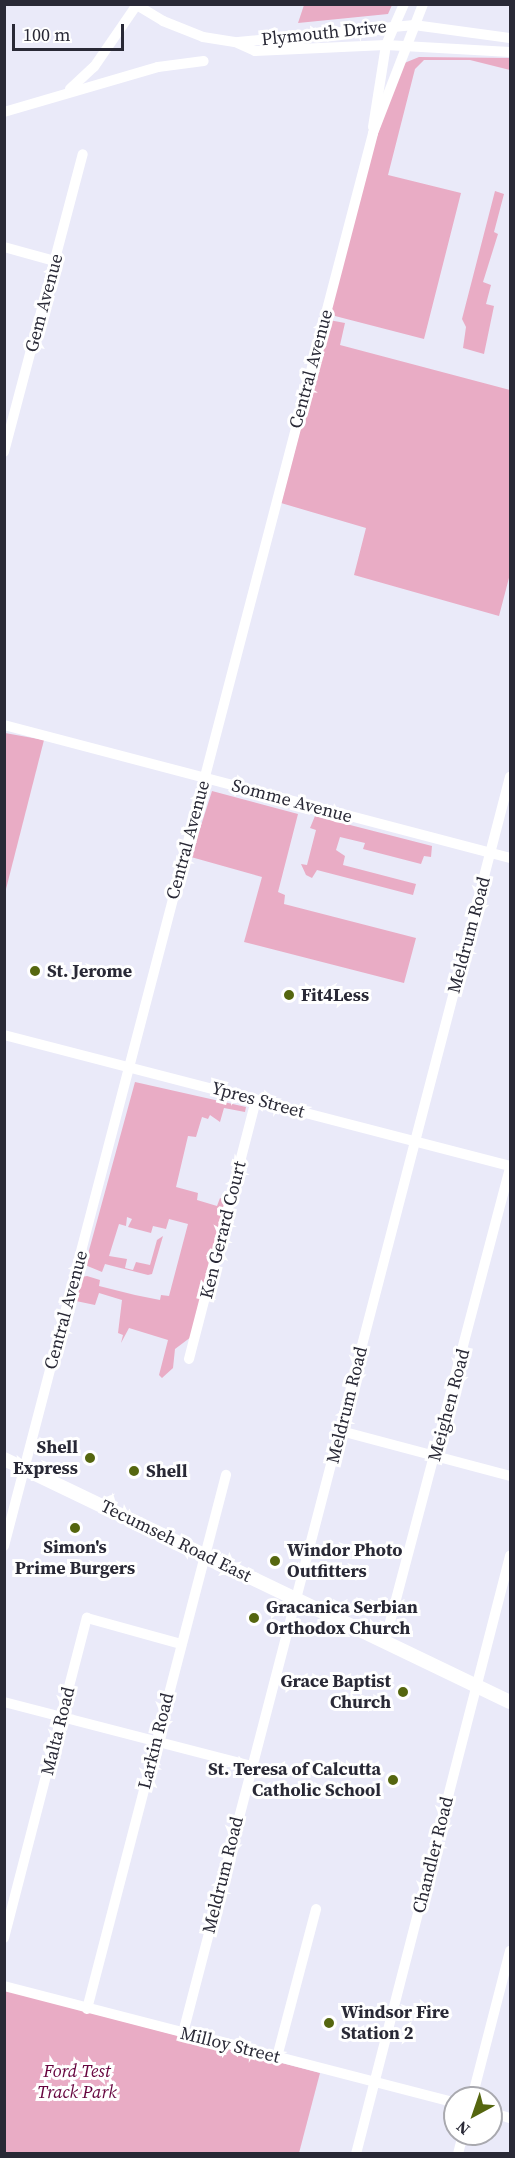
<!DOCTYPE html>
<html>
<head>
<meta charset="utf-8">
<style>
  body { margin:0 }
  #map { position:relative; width:515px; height:2158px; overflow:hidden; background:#eaeaf9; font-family:"Source Serif 4",serif }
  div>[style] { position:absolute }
  .green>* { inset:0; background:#e9acc5 }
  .minor>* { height:10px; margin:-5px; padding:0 5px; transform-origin:5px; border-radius:5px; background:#fff }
  .major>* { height:14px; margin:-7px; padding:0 7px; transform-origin:7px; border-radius:7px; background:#fff }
  .dots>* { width:16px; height:16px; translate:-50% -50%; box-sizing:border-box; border:3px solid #fff; border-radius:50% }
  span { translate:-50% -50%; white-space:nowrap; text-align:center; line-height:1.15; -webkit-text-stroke:6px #fff; paint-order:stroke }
  .street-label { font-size:18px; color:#292936 }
  .poi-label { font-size:18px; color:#292936; font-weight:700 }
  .left { translate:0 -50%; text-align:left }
  .right { translate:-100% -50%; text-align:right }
  .park-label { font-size:18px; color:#66043e; font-style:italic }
  .frame { position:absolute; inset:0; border:6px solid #292936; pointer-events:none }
  .north { position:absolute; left:443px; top:2086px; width:60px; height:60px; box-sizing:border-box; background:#fff; border:2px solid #a9a9af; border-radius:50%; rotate:220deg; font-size:16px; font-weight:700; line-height:24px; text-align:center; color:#292936 }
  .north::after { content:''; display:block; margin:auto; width:21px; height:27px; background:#55660f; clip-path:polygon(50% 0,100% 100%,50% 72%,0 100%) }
  .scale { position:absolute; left:12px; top:24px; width:112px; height:27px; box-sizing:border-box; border:3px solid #292936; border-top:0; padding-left:8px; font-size:18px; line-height:21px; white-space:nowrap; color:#292936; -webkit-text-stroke:4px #fff; paint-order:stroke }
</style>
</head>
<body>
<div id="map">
  <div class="green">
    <i style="clip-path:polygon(304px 5px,304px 4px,392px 5px,388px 14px,298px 23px)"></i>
    <i style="clip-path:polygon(419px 57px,510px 58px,510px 70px,470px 60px,424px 60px,415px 69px,388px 175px,461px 193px,424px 339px,335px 316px,331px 309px,376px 139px,402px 64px)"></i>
    <i style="clip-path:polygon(495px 191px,504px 194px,494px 232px,498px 234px,483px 282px,491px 285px,486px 304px,494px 306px,484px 354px,463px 348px,466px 327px,462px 319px)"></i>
    <i style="clip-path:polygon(329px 320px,345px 323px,340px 345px,510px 390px,510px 574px,499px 616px,354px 575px,366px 528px,281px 503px)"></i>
    <i style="clip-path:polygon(5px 733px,44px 740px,5px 893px)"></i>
    <i style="clip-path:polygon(212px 791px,298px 814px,278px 892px,285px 895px,284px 904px,416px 938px,404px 983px,244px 942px,262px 877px,191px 857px)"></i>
    <i style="clip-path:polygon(315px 816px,432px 846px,431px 857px,424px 856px,421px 864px,363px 849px,365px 843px,340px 837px,336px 850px,345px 856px,343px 865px,416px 884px,413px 895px,317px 870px,312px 878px,306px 875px,301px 864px,307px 865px,316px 830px,310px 828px)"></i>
    <i style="clip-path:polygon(135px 1082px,246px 1107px,245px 1112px,224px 1108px,220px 1122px,210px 1115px,208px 1119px,202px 1117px,196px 1137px,188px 1136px,176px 1187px,198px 1193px,197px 1200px,217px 1206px,220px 1198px,226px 1201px,191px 1337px,175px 1349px,173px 1368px,162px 1378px,159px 1375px,168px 1340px,129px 1328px,121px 1343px,123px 1335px,118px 1333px,122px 1300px,99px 1293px,95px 1305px,76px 1301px,82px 1277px,87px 1276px,100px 1280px,99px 1286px,135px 1295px,160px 1300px,161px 1295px,169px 1296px,188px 1224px,169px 1219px,166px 1229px,153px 1226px,151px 1233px,128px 1227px,132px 1219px,127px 1217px,126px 1226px,119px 1224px,109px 1256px,127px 1259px,125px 1268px,133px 1270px,136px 1262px,150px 1265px,157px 1240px,163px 1236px,152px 1274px,148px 1275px,105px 1264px,102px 1272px,85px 1265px)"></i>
    <i style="clip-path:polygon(4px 1990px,320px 2073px,299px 2153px,5px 2153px)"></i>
  </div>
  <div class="minor">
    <i style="left:135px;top:4px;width:33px;rotate:31deg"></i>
    <i style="left:163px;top:21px;width:43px;rotate:21.8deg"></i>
    <i style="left:203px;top:37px;width:32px;rotate:9deg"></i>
    <i style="left:235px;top:42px;width:22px;rotate:24deg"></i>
    <i style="left:255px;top:51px;width:131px;rotate:-2.6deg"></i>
    <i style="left:386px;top:45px;width:124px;rotate:3.2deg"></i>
    <i style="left:238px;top:42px;width:177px;rotate:-5.5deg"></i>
    <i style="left:414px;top:25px;width:97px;rotate:7.7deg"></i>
    <i style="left:70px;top:89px;width:33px;rotate:-43deg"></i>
    <i style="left:94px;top:67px;width:74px;rotate:-55.5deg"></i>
    <i style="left:4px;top:112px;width:160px;rotate:-16.3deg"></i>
    <i style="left:158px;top:67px;width:46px;rotate:-7.4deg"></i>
    <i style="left:373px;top:127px;width:83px;rotate:-81deg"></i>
    <i style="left:386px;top:45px;width:45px;rotate:-66.3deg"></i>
    <i style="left:4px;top:247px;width:53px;rotate:15.4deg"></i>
    <i style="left:4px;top:452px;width:308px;rotate:-75.2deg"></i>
    <i style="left:4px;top:725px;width:523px;rotate:14.73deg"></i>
    <i style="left:4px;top:1035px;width:523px;rotate:14.51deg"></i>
    <i style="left:189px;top:1359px;width:268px;rotate:-75.5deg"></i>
    <i style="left:341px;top:1431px;width:175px;rotate:14.9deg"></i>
    <i style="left:4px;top:1546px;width:1460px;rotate:-75.36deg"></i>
    <i style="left:373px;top:133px;width:138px;rotate:-68.8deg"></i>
    <i style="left:385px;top:1641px;width:488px;rotate:-75.2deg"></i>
    <i style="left:4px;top:1702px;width:255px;rotate:14.5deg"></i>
    <i style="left:4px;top:1938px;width:331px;rotate:-75.5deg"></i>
    <i style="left:87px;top:1618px;width:98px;rotate:15.5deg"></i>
    <i style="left:4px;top:1986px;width:466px;rotate:14.5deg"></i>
    <i style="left:87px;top:2009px;width:552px;rotate:-75.41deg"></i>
    <i style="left:183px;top:2033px;width:1298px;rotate:-75.41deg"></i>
    <i style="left:277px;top:2057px;width:153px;rotate:-75.2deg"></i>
    <i style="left:472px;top:2098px;width:152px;rotate:-75.5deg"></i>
    <i style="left:491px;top:2112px;width:20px;rotate:18deg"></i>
    <i style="left:356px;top:2154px;width:618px;rotate:-75.56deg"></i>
    <i style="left:458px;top:2154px;width:21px;rotate:-76deg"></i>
  </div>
  <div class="major">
    <i style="left:4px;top:1459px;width:561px;rotate:25.65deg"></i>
  </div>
  <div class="dots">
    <i style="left:35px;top:971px;background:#55660f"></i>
    <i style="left:289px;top:995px;background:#55660f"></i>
    <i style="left:90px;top:1458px;background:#55660f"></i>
    <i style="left:134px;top:1471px;background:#55660f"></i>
    <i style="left:75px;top:1528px;background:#55660f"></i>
    <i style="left:275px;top:1561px;background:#55660f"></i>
    <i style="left:254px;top:1618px;background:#55660f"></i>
    <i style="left:403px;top:1692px;background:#55660f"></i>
    <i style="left:393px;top:1780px;background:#55660f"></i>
    <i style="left:329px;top:2023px;background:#55660f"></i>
  </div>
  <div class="street-label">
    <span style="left:324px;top:33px;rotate:-6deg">Plymouth Drive</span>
    <span style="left:44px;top:303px;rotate:-75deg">Gem Avenue</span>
    <span style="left:311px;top:369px;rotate:-75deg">Central Avenue</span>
    <span style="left:292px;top:801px;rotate:15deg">Somme Avenue</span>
    <span style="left:188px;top:840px;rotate:-75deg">Central Avenue</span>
    <span style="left:469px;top:935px;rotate:-75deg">Meldrum Road</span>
    <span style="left:258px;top:1100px;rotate:15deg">Ypres Street</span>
    <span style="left:223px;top:1230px;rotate:-76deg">Ken Gerard Court</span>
    <span style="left:66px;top:1310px;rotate:-75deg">Central Avenue</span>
    <span style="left:347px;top:1405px;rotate:-76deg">Meldrum Road</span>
    <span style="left:449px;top:1405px;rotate:-75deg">Meighen Road</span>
    <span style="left:176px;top:1541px;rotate:26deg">Tecumseh Road East</span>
    <span style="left:58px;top:1731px;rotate:-76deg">Malta Road</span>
    <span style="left:156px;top:1741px;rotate:-76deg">Larkin Road</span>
    <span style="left:433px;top:1855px;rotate:-76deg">Chandler Road</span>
    <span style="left:223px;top:1875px;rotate:-76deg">Meldrum Road</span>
    <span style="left:230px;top:2045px;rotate:14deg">Milloy Street</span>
  </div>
  <div class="poi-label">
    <span class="left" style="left:47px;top:971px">St. Jerome</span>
    <span class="left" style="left:301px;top:995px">Fit4Less</span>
    <span class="right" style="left:78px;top:1458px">Shell<br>Express</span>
    <span class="left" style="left:146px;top:1471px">Shell</span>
    <span style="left:75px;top:1558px">Simon's<br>Prime Burgers</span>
    <span class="left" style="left:287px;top:1561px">Windor Photo<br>Outfitters</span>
    <span class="left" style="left:266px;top:1618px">Gracanica Serbian<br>Orthodox Church</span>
    <span class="right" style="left:391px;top:1692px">Grace Baptist<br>Church</span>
    <span class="right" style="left:381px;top:1780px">St. Teresa of Calcutta<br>Catholic School</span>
    <span class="left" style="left:341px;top:2023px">Windsor Fire<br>Station 2</span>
  </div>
  <div class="park-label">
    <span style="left:77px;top:2082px">Ford Test<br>Track Park</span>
  </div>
  <div class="frame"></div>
  <div class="north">N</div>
  <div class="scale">100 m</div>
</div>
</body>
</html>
